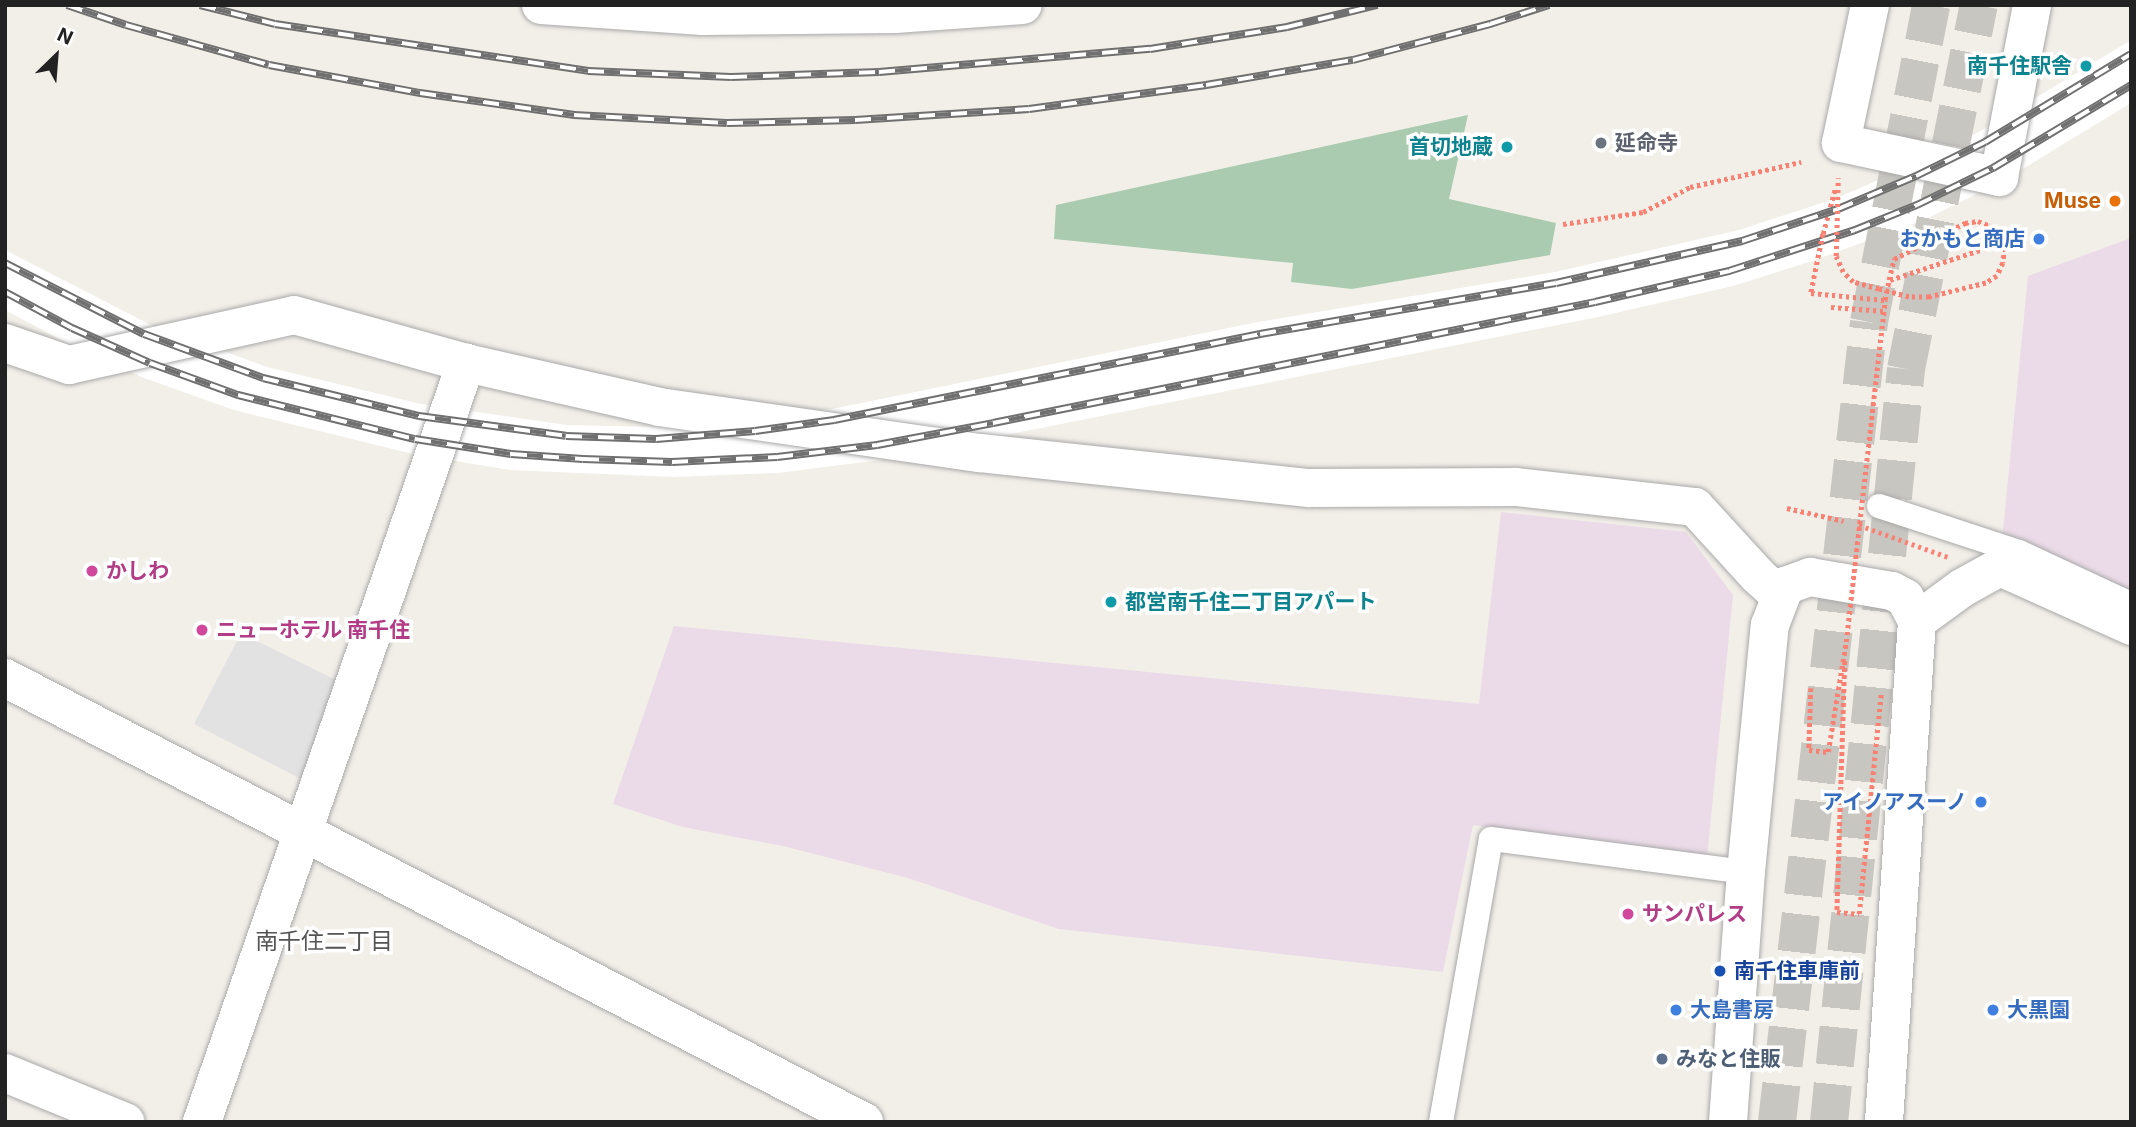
<!DOCTYPE html>
<html>
<head>
<meta charset="utf-8">
<style>
  body { margin:0 }
  #map { position:relative; width:2136px; height:1127px; overflow:hidden; background:#f2efe9; font-family:Inter,"Noto Sans JP",sans-serif }
  div>[style] { position:absolute }
  .industrial>* { inset:0; background:#ebdbe8 }
  .cemetery>* { inset:0; background:#aacbaf }
  .parking>* { inset:0; background:#e2e2e2 }
  .pier>* { inset:0; background:#fff }
  .secondary-tunnel>* { height:38px; margin-top:-19px; transform-origin:0; background:repeating-linear-gradient(90deg,#c8c6c1 0 38px,transparent 0 57px) }
  .path>* { height:4.5px; margin-top:-2.25px; transform-origin:0; background:repeating-linear-gradient(90deg,#fa8072 0 3.5px,transparent 0 7px) }
  .roads { filter:drop-shadow(0 0 2px #a9a9a9) drop-shadow(0 0 2px #a9a9a9) }
  .service>* { height:24px; margin:-12px; padding:0 12px; transform-origin:12px; border-radius:12px; background:#fff }
  .minor>* { height:38px; margin:-19px; padding:0 19px; transform-origin:19px; border-radius:19px; background:#fff }
  .tertiary>* { height:38px; margin:-19px; padding:0 19px; transform-origin:19px; border-radius:19px; background:#fff }
  .rail>* { height:8px; margin-top:-4px; transform-origin:0; background:repeating-linear-gradient(90deg,#fff 0 16px,#707070 0 32px); box-sizing:border-box; border-block:2px solid #707070 }
  .path-bridge>* { height:4.5px; margin-top:-2.25px; transform-origin:0; background:repeating-linear-gradient(90deg,#fa8072 0 3.5px,transparent 0 7px) }
  .dots>* { width:19px; height:19px; translate:-50% -50%; box-sizing:border-box; border:4px solid #fff; border-radius:50% }
  span { translate:-50% -50%; white-space:nowrap; text-align:center; line-height:1.15; -webkit-text-stroke:7px #fff; paint-order:stroke }
  .culture-label { font-size:21px; color:#0d838f; font-weight:700 }
  .right { translate:-100% -50%; text-align:right }
  .left { translate:0 -50%; text-align:left }
  .worship-label { font-size:21px; color:#5b616d; font-weight:700 }
  .food-label { font-size:21px; color:#c56008; font-weight:700 }
  .shop-label { font-size:21px; color:#366cbe; font-weight:700 }
  .hotel-label { font-size:21px; color:#b23c85; font-weight:700 }
  .transit-label { font-size:21px; color:#164399; font-weight:700 }
  .service-label { font-size:21px; color:#4e5e75; font-weight:700 }
  .neighbourhood-label { font-size:23px; color:#555 }
  .frame { position:absolute; inset:0; border:7px solid #222; pointer-events:none }
  .north { position:absolute; left:21px; top:21px; width:70px; height:70px; -webkit-text-stroke:5px #fff; paint-order:stroke; rotate:25deg; font-size:19px; font-weight:700; line-height:28px; text-align:center; color:#222 }
  .north::after { content:''; display:block; margin:auto; width:24px; height:32px; background:#222; clip-path:polygon(50% 0,100% 100%,50% 72%,0 100%) }
</style>
</head>
<body>
<div id="map">
  <div class="industrial">
    <i style="clip-path:polygon(2131px 238px,2131px 611px,2001px 551px,2028px 276px)"></i>
    <i style="clip-path:polygon(1501px 512px,1686px 532px,1733px 595px,1707px 858px,1473px 825px,1443px 972px,1059px 929px,908px 878px,783px 846px,683px 827px,613px 804px,674px 626px,1479px 704px)"></i>
  </div>
  <div class="cemetery">
    <i style="clip-path:polygon(1468px 115px,1449px 199px,1556px 223px,1550px 255px,1352px 289px,1291px 282px,1293px 263px,1054px 239px,1056px 205px)"></i>
  </div>
  <div class="parking">
    <i style="clip-path:polygon(241px 633px,336px 680px,303px 780px,194px 724px)"></i>
  </div>
  <div class="pier">
    <i style="clip-path:polygon(2131px 40px,2131px 103px,2001px 182px,1924px 220px,1812px 261px,1733px 286px,1598px 317px,880px 460px,778px 473px,673px 477px,510px 470px,413px 454px,234px 410px,144px 378px,65px 342px,5px 310px,5px 250px,149px 324px,267px 367px,421px 404px,567px 425px,656px 427px,753px 419px,832px 409px,1258px 322px,1555px 272px,1739px 230px,1834px 199px,1911px 166px,1979px 132px)"></i>
  </div>
  <div class="secondary-tunnel">
    <i style="left:1777px;top:1122px;width:805px;rotate:-83.44deg"></i>
    <i style="left:1869px;top:322px;width:323px;rotate:-78.9deg"></i>
    <i style="left:1829px;top:1122px;width:757px;rotate:-84.16deg"></i>
    <i style="left:1906px;top:369px;width:371px;rotate:-78.7deg"></i>
  </div>
  <div class="path">
    <i style="left:1563px;top:224px;width:81px;rotate:-8.5deg"></i>
    <i style="left:1643px;top:212px;width:53px;rotate:-28deg"></i>
    <i style="left:1690px;top:187px;width:114px;rotate:-12.7deg"></i>
    <i style="left:1823px;top:234px;width:47px;rotate:-75.1deg"></i>
    <i style="left:1787px;top:508px;width:58px;rotate:12.8deg"></i>
  </div>
  <div class="roads">
    <div class="service">
      <i style="left:1879px;top:506px;width:147px;rotate:18.2deg"></i>
      <i style="left:2019px;top:552px;width:123px;rotate:24.9deg"></i>
      <i style="left:1441px;top:1122px;width:287px;rotate:-80deg"></i>
      <i style="left:1491px;top:839px;width:257px;rotate:7.4deg"></i>
    </div>
    <div class="minor">
      <i style="left:541px;top:5px;width:162px;rotate:3.9deg"></i>
      <i style="left:703px;top:16px;width:192px;rotate:-0.6deg"></i>
      <i style="left:895px;top:14px;width:128px;rotate:-4deg"></i>
      <i style="left:1870px;top:5px;width:141px;rotate:101.9deg"></i>
      <i style="left:1841px;top:143px;width:162px;rotate:12.1deg"></i>
      <i style="left:1999px;top:177px;width:175px;rotate:-79.1deg"></i>
      <i style="left:5px;top:343px;width:68px;rotate:19deg"></i>
      <i style="left:69px;top:365px;width:230px;rotate:-12.5deg"></i>
      <i style="left:294px;top:315px;width:179px;rotate:15.6deg"></i>
      <i style="left:466px;top:363px;width:198px;rotate:12.8deg"></i>
      <i style="left:659px;top:407px;width:324px;rotate:8.2deg"></i>
      <i style="left:980px;top:453px;width:331px;rotate:6.1deg"></i>
      <i style="left:1309px;top:488px;width:207px;rotate:-0.3deg"></i>
      <i style="left:1516px;top:487px;width:180px;rotate:6.4deg"></i>
      <i style="left:1695px;top:507px;width:93px;rotate:47.6deg"></i>
      <i style="left:1758px;top:576px;width:28px;rotate:42deg"></i>
      <i style="left:1917px;top:621px;width:56px;rotate:-36.3deg"></i>
      <i style="left:1962px;top:588px;width:43px;rotate:-28.9deg"></i>
      <i style="left:2000px;top:567px;width:144px;rotate:24.2deg"></i>
      <i style="left:5px;top:1073px;width:130px;rotate:22.2deg"></i>
      <i style="left:202px;top:1122px;width:804px;rotate:-70.82deg"></i>
      <i style="left:1728px;top:1122px;width:251px;rotate:-85.9deg"></i>
      <i style="left:1746px;top:872px;width:248px;rotate:-84.5deg"></i>
      <i style="left:1770px;top:625px;width:42px;rotate:-69deg"></i>
      <i style="left:1785px;top:586px;width:27px;rotate:-20deg"></i>
      <i style="left:1810px;top:577px;width:83px;rotate:9.7deg"></i>
      <i style="left:1892px;top:591px;width:15px;rotate:28deg"></i>
      <i style="left:1905px;top:598px;width:26px;rotate:62deg"></i>
      <i style="left:1917px;top:621px;width:502px;rotate:93.77deg"></i>
    </div>
    <div class="tertiary">
      <i style="left:5px;top:678px;width:967px;rotate:27.33deg"></i>
    </div>
  </div>
  <div class="rail">
    <i style="left:67px;top:5px;width:62px;rotate:18.7deg"></i>
    <i style="left:126px;top:25px;width:148px;rotate:15.6deg"></i>
    <i style="left:269px;top:65px;width:154px;rotate:10.5deg"></i>
    <i style="left:420px;top:93px;width:156px;rotate:8.1deg"></i>
    <i style="left:574px;top:115px;width:153px;rotate:3deg"></i>
    <i style="left:727px;top:123px;width:128px;rotate:-1.3deg"></i>
    <i style="left:855px;top:120px;width:174px;rotate:-3.6deg"></i>
    <i style="left:1029px;top:109px;width:179px;rotate:-7.7deg"></i>
    <i style="left:1206px;top:85px;width:149px;rotate:-9.7deg"></i>
    <i style="left:1353px;top:60px;width:142px;rotate:-14.7deg"></i>
    <i style="left:1490px;top:24px;width:62px;rotate:-17.9deg"></i>
    <i style="left:200px;top:5px;width:77px;rotate:14.2deg"></i>
    <i style="left:275px;top:24px;width:317px;rotate:8.5deg"></i>
    <i style="left:588px;top:71px;width:143px;rotate:2.4deg"></i>
    <i style="left:731px;top:77px;width:148px;rotate:-1.9deg"></i>
    <i style="left:879px;top:72px;width:272px;rotate:-4.9deg"></i>
    <i style="left:1150px;top:49px;width:139px;rotate:-9.1deg"></i>
    <i style="left:1287px;top:27px;width:93px;rotate:-13.7deg"></i>
    <i style="left:5px;top:263px;width:156px;rotate:27.1deg"></i>
    <i style="left:144px;top:334px;width:127px;rotate:20.3deg"></i>
    <i style="left:263px;top:378px;width:161px;rotate:13.7deg"></i>
    <i style="left:419px;top:416px;width:148px;rotate:7.7deg"></i>
    <i style="left:566px;top:436px;width:90px;rotate:1.9deg"></i>
    <i style="left:656px;top:439px;width:99px;rotate:-4.6deg"></i>
    <i style="left:755px;top:431px;width:80px;rotate:-7.9deg"></i>
    <i style="left:834px;top:420px;width:435px;rotate:-11.4deg"></i>
    <i style="left:1260px;top:334px;width:300px;rotate:-9.8deg"></i>
    <i style="left:1556px;top:283px;width:191px;rotate:-12.7deg"></i>
    <i style="left:1742px;top:241px;width:101px;rotate:-18.4deg"></i>
    <i style="left:1838px;top:209px;width:85px;rotate:-22.9deg"></i>
    <i style="left:1916px;top:176px;width:77px;rotate:-26.2deg"></i>
    <i style="left:1985px;top:142px;width:170px;rotate:-31.1deg"></i>
    <i style="left:5px;top:292px;width:76px;rotate:28.2deg"></i>
    <i style="left:72px;top:328px;width:85px;rotate:24.2deg"></i>
    <i style="left:150px;top:363px;width:94px;rotate:20deg"></i>
    <i style="left:238px;top:395px;width:182px;rotate:14deg"></i>
    <i style="left:415px;top:439px;width:97px;rotate:8.9deg"></i>
    <i style="left:511px;top:454px;width:72px;rotate:4deg"></i>
    <i style="left:583px;top:459px;width:89px;rotate:1.9deg"></i>
    <i style="left:672px;top:462px;width:105px;rotate:-2.7deg"></i>
    <i style="left:777px;top:457px;width:101px;rotate:-6.8deg"></i>
    <i style="left:877px;top:445px;width:118px;rotate:-10.7deg"></i>
    <i style="left:993px;top:423px;width:614px;rotate:-11.36deg"></i>
    <i style="left:1595px;top:302px;width:138px;rotate:-13deg"></i>
    <i style="left:1729px;top:271px;width:133px;rotate:-18deg"></i>
    <i style="left:1855px;top:230px;width:67px;rotate:-22deg"></i>
    <i style="left:1917px;top:205px;width:85px;rotate:-26deg"></i>
    <i style="left:1993px;top:168px;width:161px;rotate:-31deg"></i>
  </div>
  <div class="path-bridge">
    <i style="left:1823px;top:234px;width:60px;rotate:101.5deg"></i>
    <i style="left:1811px;top:293px;width:74px;rotate:5.4deg"></i>
    <i style="left:1890px;top:280px;width:104px;rotate:-18.4deg"></i>
    <i style="left:1831px;top:307px;width:53px;rotate:4.3deg"></i>
    <i style="left:1859px;top:525px;width:95px;rotate:19.8deg"></i>
    <i style="left:1845px;top:661px;width:251px;rotate:91.8deg"></i>
    <i style="left:1837px;top:912px;width:22px;rotate:5deg"></i>
    <i style="left:1859px;top:914px;width:223px;rotate:-84.3deg"></i>
    <i style="left:1811px;top:688px;width:62px;rotate:91.8deg"></i>
    <i style="left:1809px;top:750px;width:19px;rotate:6deg"></i>
    <i style="left:1828px;top:752px;width:111px;rotate:-80.7deg"></i>
    <i style="left:1846px;top:642px;width:344px;rotate:-83.5deg"></i>
    <i style="left:1885px;top:300px;width:20px;rotate:-79deg"></i>
    <i style="left:1889px;top:280px;width:22px;rotate:-77deg"></i>
    <i style="left:1894px;top:259px;width:80px;rotate:-26.9deg"></i>
    <i style="left:1965px;top:223px;width:13px;rotate:-9deg"></i>
    <i style="left:1978px;top:221px;width:11px;rotate:22deg"></i>
    <i style="left:1988px;top:225px;width:14px;rotate:39deg"></i>
    <i style="left:1999px;top:234px;width:15px;rotate:67deg"></i>
    <i style="left:2005px;top:248px;width:15px;rotate:98deg"></i>
    <i style="left:2003px;top:263px;width:14px;rotate:115deg"></i>
    <i style="left:1997px;top:276px;width:13px;rotate:148deg"></i>
    <i style="left:1986px;top:283px;width:59px;rotate:166.2deg"></i>
    <i style="left:1929px;top:297px;width:20px;rotate:180deg"></i>
    <i style="left:1909px;top:297px;width:31px;rotate:-165deg"></i>
    <i style="left:1879px;top:289px;width:27px;rotate:-165deg"></i>
    <i style="left:1853px;top:282px;width:14px;rotate:-135deg"></i>
    <i style="left:1843px;top:272px;width:17px;rotate:-114deg"></i>
    <i style="left:1836px;top:256px;width:78px;rotate:-88.5deg"></i>
  </div>
  <div class="dots">
    <i style="left:2086px;top:66px;background:#0f9aa8"></i>
    <i style="left:1601px;top:143px;background:#6b7280"></i>
    <i style="left:1507px;top:147px;background:#0f9aa8"></i>
    <i style="left:2115px;top:201px;background:#e8710a"></i>
    <i style="left:2039px;top:239px;background:#3f7fe0"></i>
    <i style="left:92px;top:571px;background:#d1479c"></i>
    <i style="left:1111px;top:602px;background:#0f9aa8"></i>
    <i style="left:202px;top:630px;background:#d1479c"></i>
    <i style="left:1981px;top:802px;background:#3f7fe0"></i>
    <i style="left:1628px;top:914px;background:#d1479c"></i>
    <i style="left:1720px;top:971px;background:#1a4fb4"></i>
    <i style="left:1676px;top:1010px;background:#3f7fe0"></i>
    <i style="left:1993px;top:1010px;background:#3f7fe0"></i>
    <i style="left:1662px;top:1059px;background:#5c6f8a"></i>
  </div>
  <div class="culture-label">
    <span class="right" style="left:2072px;top:66px">南千住駅舎</span>
    <span class="right" style="left:1493px;top:147px">首切地蔵</span>
    <span class="left" style="left:1125px;top:602px">都営南千住二丁目アパート</span>
  </div>
  <div class="worship-label">
    <span class="left" style="left:1615px;top:143px">延命寺</span>
  </div>
  <div class="food-label">
    <span class="right" style="left:2101px;top:201px">Muse</span>
  </div>
  <div class="shop-label">
    <span class="right" style="left:2025px;top:239px">おかもと商店</span>
    <span class="right" style="left:1967px;top:802px">アイノアスーノ</span>
    <span class="left" style="left:1690px;top:1010px">大島書房</span>
    <span class="left" style="left:2007px;top:1010px">大黒園</span>
  </div>
  <div class="hotel-label">
    <span class="left" style="left:106px;top:571px">かしわ</span>
    <span class="left" style="left:216px;top:630px">ニューホテル 南千住</span>
    <span class="left" style="left:1642px;top:914px">サンパレス</span>
  </div>
  <div class="transit-label">
    <span class="left" style="left:1734px;top:971px">南千住車庫前</span>
  </div>
  <div class="service-label">
    <span class="left" style="left:1676px;top:1059px">みなと住販</span>
  </div>
  <div class="neighbourhood-label">
    <span style="left:324px;top:941px">南千住二丁目</span>
  </div>
  <div class="frame"></div>
  <div class="north">N</div>
</div>
</body>
</html>
